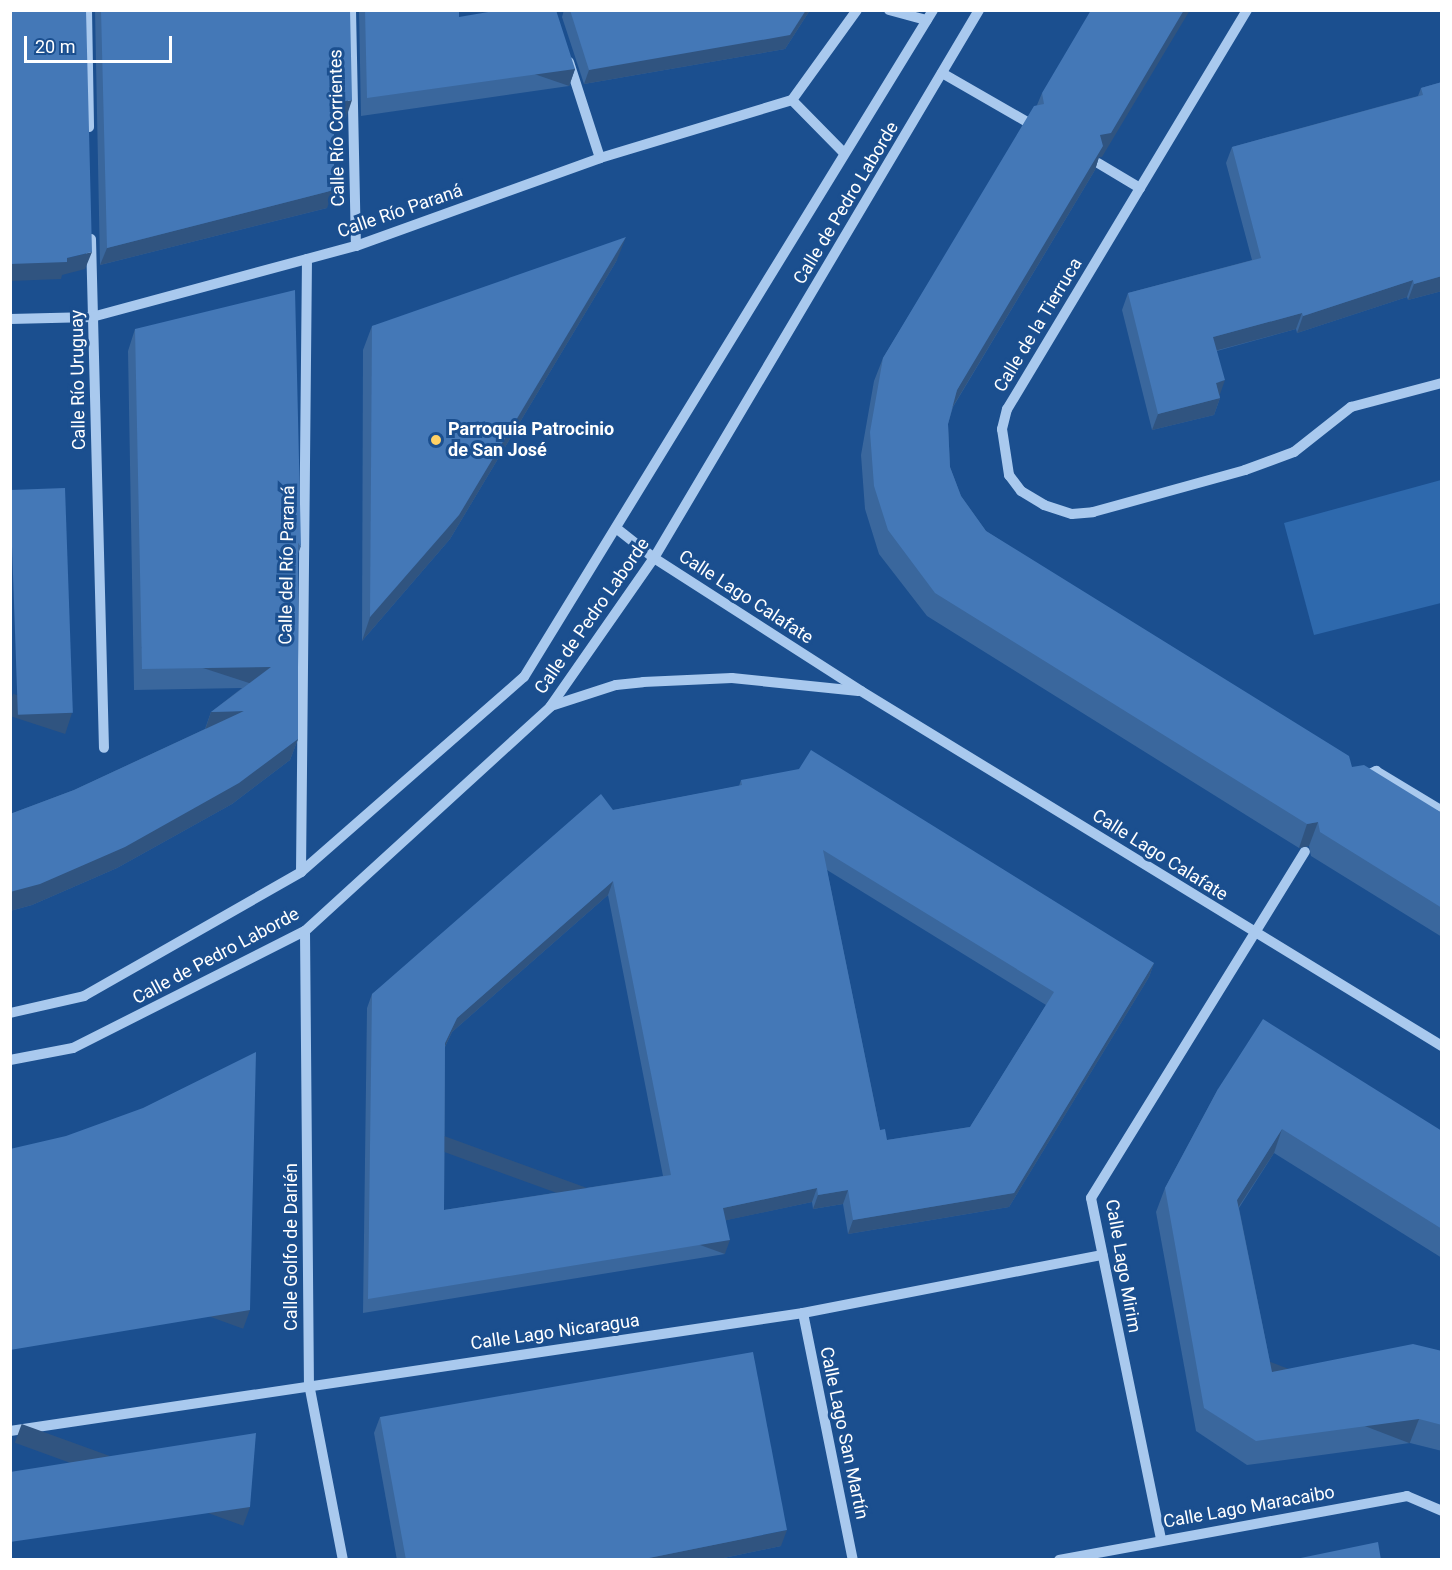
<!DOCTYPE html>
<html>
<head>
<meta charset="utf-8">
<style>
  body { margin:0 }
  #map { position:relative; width:1452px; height:1570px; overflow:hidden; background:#1b4f8f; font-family:Roboto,sans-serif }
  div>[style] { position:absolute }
  .green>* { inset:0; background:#2e69ad }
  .minor>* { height:10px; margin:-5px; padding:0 5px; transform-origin:5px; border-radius:5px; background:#a9c9ee }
  .wall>* { inset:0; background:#3a679d }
  .shaded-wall>* { inset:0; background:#305480; transform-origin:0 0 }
  .building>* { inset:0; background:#4478b7; transform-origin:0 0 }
  .dots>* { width:16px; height:16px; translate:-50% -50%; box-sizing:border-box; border:3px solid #1b4f8f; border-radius:50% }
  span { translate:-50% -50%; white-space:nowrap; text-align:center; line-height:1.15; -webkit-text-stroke:6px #1b4f8f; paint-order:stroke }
  .street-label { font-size:18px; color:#fff }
  .poi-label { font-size:18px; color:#fff; font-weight:700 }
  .left { translate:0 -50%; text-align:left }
  .frame { position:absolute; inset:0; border:12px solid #fff; pointer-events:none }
  .scale { position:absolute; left:24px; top:36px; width:148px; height:27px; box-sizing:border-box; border:3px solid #fff; border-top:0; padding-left:8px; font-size:18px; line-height:21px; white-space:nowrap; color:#fff; -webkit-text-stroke:4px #1b4f8f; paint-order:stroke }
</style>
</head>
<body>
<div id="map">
  <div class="green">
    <i style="clip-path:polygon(1441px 480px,1441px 603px,1314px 635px,1284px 523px)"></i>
  </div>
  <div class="minor">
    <i style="left:87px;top:10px;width:117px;rotate:89deg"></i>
    <i style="left:351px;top:10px;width:236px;rotate:88.8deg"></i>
    <i style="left:889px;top:10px;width:39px;rotate:15deg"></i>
    <i style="left:1247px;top:10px;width:466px;rotate:121deg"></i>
    <i style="left:1007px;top:409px;width:21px;rotate:104deg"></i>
    <i style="left:1002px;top:429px;width:47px;rotate:81.3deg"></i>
    <i style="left:1009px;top:475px;width:20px;rotate:53deg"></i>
    <i style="left:1021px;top:491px;width:27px;rotate:31deg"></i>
    <i style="left:1044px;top:505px;width:29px;rotate:18deg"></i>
    <i style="left:1072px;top:514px;width:21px;rotate:-5deg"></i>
    <i style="left:1093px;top:512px;width:158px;rotate:-15.4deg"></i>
    <i style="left:1245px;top:470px;width:52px;rotate:-20.2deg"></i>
    <i style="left:1294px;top:452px;width:73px;rotate:-38.3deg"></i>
    <i style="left:1351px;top:407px;width:94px;rotate:-14.8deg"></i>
    <i style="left:569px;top:62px;width:101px;rotate:72.1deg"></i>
    <i style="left:942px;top:73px;width:100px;rotate:29.9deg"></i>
    <i style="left:844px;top:153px;width:74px;rotate:-134.5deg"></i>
    <i style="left:792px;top:100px;width:111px;rotate:-54.2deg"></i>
    <i style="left:1098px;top:163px;width:49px;rotate:30.8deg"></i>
    <i style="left:91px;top:239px;width:509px;rotate:88.54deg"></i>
    <i style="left:10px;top:319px;width:82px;rotate:-1.4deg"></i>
    <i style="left:92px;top:317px;width:273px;rotate:-15.1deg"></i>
    <i style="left:356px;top:246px;width:259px;rotate:-19.8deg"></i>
    <i style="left:600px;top:158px;width:201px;rotate:-16.8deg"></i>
    <i style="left:616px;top:528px;width:48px;rotate:38.3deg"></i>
    <i style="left:654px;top:558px;width:246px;rotate:32.7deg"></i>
    <i style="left:861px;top:691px;width:681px;rotate:31.43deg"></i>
    <i style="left:551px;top:706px;width:68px;rotate:-17.9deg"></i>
    <i style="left:616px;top:685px;width:27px;rotate:-6deg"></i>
    <i style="left:643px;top:682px;width:89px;rotate:-2.6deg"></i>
    <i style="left:732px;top:678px;width:127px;rotate:5.9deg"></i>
    <i style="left:1361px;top:778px;width:17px;rotate:-25deg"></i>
    <i style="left:1376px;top:771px;width:77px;rotate:31.2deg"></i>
    <i style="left:301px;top:872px;width:613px;rotate:-89.44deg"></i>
    <i style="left:305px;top:931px;width:453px;rotate:89.5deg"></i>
    <i style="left:309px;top:1384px;width:179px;rotate:79.1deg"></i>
    <i style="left:10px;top:1013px;width:76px;rotate:-12.9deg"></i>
    <i style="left:84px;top:996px;width:250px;rotate:-29.7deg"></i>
    <i style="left:301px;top:872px;width:296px;rotate:-41.2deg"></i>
    <i style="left:524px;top:677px;width:782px;rotate:-58.48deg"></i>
    <i style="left:10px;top:1060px;width:64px;rotate:-10.8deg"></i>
    <i style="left:73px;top:1048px;width:260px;rotate:-26.8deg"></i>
    <i style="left:305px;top:931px;width:332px;rotate:-42.4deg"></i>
    <i style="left:550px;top:707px;width:182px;rotate:-55.1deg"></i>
    <i style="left:654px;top:558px;width:637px;rotate:-59.33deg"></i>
    <i style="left:803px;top:1313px;width:252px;rotate:78.6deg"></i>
    <i style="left:10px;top:1431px;width:802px;rotate:-8.46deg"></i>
    <i style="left:803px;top:1313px;width:305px;rotate:-11deg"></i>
    <i style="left:1161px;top:1539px;width:348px;rotate:-101.6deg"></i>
    <i style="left:1091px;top:1198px;width:407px;rotate:-58.3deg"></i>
    <i style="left:1059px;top:1560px;width:354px;rotate:-10.4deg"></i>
    <i style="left:1407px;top:1496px;width:38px;rotate:23deg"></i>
  </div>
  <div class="wall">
    <i style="clip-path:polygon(95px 10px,350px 10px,346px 118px,334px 119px,327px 208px,100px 265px)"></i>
    <i style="clip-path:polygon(359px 10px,459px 10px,459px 17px,575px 69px,569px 86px,361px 116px)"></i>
    <i style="clip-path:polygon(564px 10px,810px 10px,785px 49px,584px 84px,562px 17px)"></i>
    <i style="clip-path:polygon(1442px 82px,1442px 291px,1408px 300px,1407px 297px,1297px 333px,1296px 329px,1217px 351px,1220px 398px,1214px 415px,1152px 430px,1122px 310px,1128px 293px,1252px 260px,1226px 163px,1232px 147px,1418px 96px,1421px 88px)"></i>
    <i style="clip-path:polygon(1042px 93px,1102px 157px,1099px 157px,1095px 170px,953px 407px,948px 424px,950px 467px,961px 496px,986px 531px,1352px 767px,1442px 813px,1442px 937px,1311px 856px,1309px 846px,1299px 848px,927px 616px,879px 554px,865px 509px,861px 455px,874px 381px,883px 358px,1037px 105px)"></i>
    <i style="clip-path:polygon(617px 260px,450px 539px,362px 641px,363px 350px,372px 326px)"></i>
    <i style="clip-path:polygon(135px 329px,301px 546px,298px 554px,298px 739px,290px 760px,232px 804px,117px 868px,32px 905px,10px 911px,10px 814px,74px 790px,205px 729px,211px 712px,242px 688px,134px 690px,128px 351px)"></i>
    <i style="clip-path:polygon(evenodd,741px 780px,1154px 963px,1149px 977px,1009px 1207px,848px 1234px,843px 1204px,813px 1209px,812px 1202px,726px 1220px,725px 1254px,363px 1313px,367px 1008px,372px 994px,613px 810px,739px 786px,741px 780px,827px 870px,1046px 1005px,970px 1127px,887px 1140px,880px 1130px,827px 870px,741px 780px,608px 895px,663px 1176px,444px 1210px,445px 1047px,452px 1032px,608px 895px)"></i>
    <i style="clip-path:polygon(1218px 1089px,1442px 1131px,1442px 1258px,1274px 1153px,1239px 1208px,1272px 1372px,1442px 1351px,1442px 1451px,1410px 1443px,1247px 1465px,1196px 1431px,1156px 1212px,1165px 1188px)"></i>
    <i style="clip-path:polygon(380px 1417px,781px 1546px,714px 1560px,397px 1560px,374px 1433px)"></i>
  </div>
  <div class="shaded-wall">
    <i style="clip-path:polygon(806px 10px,810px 10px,785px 49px,584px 84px,589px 70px)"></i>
    <i style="clip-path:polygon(1184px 10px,1190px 10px,1102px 157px,1099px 157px,1095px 170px,949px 413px,957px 390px,1100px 135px)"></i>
    <i style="left:575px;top:69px;width:18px;height:210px;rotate:109deg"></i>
    <i style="clip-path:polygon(352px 100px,346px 118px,327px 120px,334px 103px)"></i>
    <i style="clip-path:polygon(334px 190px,327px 208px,100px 265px,107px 248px)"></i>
    <i style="clip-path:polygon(626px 237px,617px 260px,450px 539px,362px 641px,370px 617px)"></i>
    <i style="clip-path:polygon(92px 252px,85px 269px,62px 275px,61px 279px,10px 281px,10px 264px,67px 258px)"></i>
    <i style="clip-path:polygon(1442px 276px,1442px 291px,1408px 300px,1414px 284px)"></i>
    <i style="clip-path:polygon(1413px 280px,1407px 297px,1297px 333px,1303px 316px)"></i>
    <i style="clip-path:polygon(1302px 313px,1296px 329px,1207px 353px,1213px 337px)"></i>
    <i style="clip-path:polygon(1225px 380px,1219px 397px,1216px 383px)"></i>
    <i style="clip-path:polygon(1220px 398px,1214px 415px,1152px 430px,1158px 414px)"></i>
    <i style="left:271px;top:667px;width:22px;height:129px;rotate:108deg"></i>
    <i style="clip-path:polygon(244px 711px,204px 733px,211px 712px)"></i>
    <i style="left:72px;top:713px;width:22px;height:62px;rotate:108deg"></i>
    <i style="clip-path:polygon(298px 739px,290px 760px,232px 804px,117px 868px,32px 905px,10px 911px,10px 892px)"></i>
    <i style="clip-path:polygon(1318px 822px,1309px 846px,1299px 848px,1307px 824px)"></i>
    <i style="clip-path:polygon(613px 881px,608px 895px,452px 1032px,440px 1057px,445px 1043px,457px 1018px)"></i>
    <i style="clip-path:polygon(1154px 963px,1149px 977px,1009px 1207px,848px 1234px,853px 1220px,1014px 1193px)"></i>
    <i style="clip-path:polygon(1282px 1129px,1274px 1153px,1228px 1223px,1237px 1200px)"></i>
    <i style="clip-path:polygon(817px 1188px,812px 1202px,718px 1222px,723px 1208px)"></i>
    <i style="clip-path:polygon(848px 1190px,843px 1204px,813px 1209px,818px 1195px)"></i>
    <i style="left:730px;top:1240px;width:15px;height:367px;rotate:110deg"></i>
    <i style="left:250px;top:1310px;width:20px;height:243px;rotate:110deg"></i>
    <i style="left:1419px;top:1419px;width:26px;height:164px;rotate:111deg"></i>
    <i style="left:250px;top:1507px;width:20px;height:243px;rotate:110deg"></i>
    <i style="clip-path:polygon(787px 1530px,781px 1546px,714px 1560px,639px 1560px)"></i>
  </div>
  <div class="building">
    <i style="clip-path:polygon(10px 10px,86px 10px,92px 252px,67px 258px,67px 262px,10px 264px)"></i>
    <i style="clip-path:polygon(101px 10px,350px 10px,352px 100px,334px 103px,334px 190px,107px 248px)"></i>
    <i style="clip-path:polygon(365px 10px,459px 10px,459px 17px,500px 10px,556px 10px,575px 69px,367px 98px)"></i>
    <i style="clip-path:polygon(570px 10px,806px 10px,790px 35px,589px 70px)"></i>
    <i style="clip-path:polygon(1091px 10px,1184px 10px,1111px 133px,1100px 135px,1103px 146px,957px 390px,948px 424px,950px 467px,961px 496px,986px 531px,1349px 756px,1352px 767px,1364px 765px,1442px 813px,1442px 908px,1320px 832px,1318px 822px,1307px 824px,935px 593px,888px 530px,874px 486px,870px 432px,883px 358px,1034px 106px,1044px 104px,1042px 93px)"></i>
    <i style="clip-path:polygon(1442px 82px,1442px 276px,1414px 284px,1413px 280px,1303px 316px,1302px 313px,1213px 337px,1225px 380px,1216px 383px,1220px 398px,1158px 414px,1128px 293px,1261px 258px,1232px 147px,1423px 95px,1421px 88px)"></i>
    <i style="clip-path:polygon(626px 237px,459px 515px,370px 617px,372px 326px)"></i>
    <i style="clip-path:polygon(295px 290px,301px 546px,298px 543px,298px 739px,239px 783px,125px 847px,40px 884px,10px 892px,10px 814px,74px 790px,244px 711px,211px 712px,271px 667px,142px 669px,135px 329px)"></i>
    <i style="left:65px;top:488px;width:225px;height:55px;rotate:88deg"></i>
    <i style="clip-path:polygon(evenodd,811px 750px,1154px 963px,1014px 1193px,853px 1220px,848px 1190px,818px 1195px,817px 1188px,723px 1208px,730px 1240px,368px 1299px,372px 994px,601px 794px,613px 810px,742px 785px,741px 780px,799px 769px,811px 750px,823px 850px,1054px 992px,970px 1127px,887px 1140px,885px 1129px,880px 1130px,823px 850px,811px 750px,613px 881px,671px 1175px,444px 1210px,445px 1043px,457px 1018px,613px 881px)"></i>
    <i style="clip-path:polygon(1263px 1019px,1442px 1131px,1442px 1229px,1282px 1129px,1237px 1200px,1272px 1372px,1413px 1344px,1442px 1351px,1442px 1425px,1419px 1419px,1256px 1441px,1204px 1408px,1165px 1188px,1218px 1089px)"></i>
    <i style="clip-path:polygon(256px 1052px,250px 1310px,10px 1350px,10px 1149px,66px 1136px,143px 1108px)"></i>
    <i style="clip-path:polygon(753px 1352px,787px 1530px,639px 1560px,406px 1560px,380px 1417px)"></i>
    <i style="clip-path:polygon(256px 1433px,250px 1507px,10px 1542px,10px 1472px)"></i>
    <i style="clip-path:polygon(1378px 1542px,1381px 1560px,1291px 1560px)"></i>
  </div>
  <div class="dots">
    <i style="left:436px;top:440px;background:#ffd166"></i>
  </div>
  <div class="street-label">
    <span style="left:337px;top:128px;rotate:-91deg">Calle Río Corrientes</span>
    <span style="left:846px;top:203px;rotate:-59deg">Calle de Pedro Laborde</span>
    <span style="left:400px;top:211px;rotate:-19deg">Calle Río Paraná</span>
    <span style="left:1038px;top:325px;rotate:-59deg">Calle de la Tierruca</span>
    <span style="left:78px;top:380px;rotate:-91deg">Calle Río Uruguay</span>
    <span style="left:287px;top:565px;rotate:-89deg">Calle del Río Paraná</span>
    <span style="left:746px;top:597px;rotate:33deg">Calle Lago Calafate</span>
    <span style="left:592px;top:616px;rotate:-55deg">Calle de Pedro Laborde</span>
    <span style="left:1160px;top:855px;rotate:32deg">Calle Lago Calafate</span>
    <span style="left:216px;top:956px;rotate:-28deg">Calle de Pedro Laborde</span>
    <span style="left:291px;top:1247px;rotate:-90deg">Calle Golfo de Darién</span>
    <span style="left:1123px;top:1266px;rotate:80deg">Calle Lago Mirim</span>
    <span style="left:555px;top:1332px;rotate:-8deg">Calle Lago Nicaragua</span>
    <span style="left:844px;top:1433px;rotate:78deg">Calle Lago San Martín</span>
    <span style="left:1249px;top:1507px;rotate:-10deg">Calle Lago Maracaibo</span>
  </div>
  <div class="poi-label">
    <span class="left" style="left:448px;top:440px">Parroquia Patrocinio<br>de San José</span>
  </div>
  <div class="frame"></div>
  <div class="scale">20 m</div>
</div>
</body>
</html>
